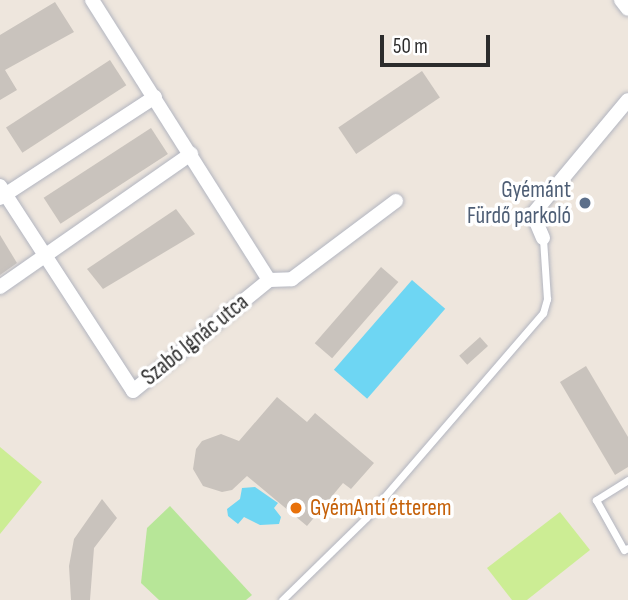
<!DOCTYPE html>
<html>
<head>
<meta charset="utf-8">
<style>
  body { margin:0 }
  #map { position:relative; width:628px; height:600px; overflow:hidden; background:#eee6dd; font-family:"Sofia Sans Condensed",sans-serif }
  div>[style] { position:absolute }
  .green>* { inset:0; background:#b7e698 }
  .pitch>* { inset:0; background:#cced94 }
  .water>* { inset:0; background:#6ed6f3; transform-origin:0 0 }
  .building>* { inset:0; background:#c9c3bd; transform-origin:0 0 }
  .roads { filter:drop-shadow(0 0 2px #b2b5c0) drop-shadow(0 0 2px #b2b5c0) }
  .service>* { height:7px; margin:-3.5px; padding:0 3.5px; transform-origin:3.5px; border-radius:3.5px; background:#fff }
  .minor>* { height:14px; margin:-7px; padding:0 7px; transform-origin:7px; border-radius:7px; background:#fff }
  .dots>* { width:19px; height:19px; translate:-50% -50%; box-sizing:border-box; border:4px solid #fff; border-radius:50% }
  span { translate:-50% -50%; white-space:nowrap; text-align:center; line-height:1.15; -webkit-text-stroke:7px #fff; paint-order:stroke }
  .service-label { font-size:23px; color:#4e5e75 }
  .right { translate:-100% -50%; text-align:right }
  .street-label { font-size:23px; color:#2c2c2c }
  .food-label { font-size:23px; color:#c56008 }
  .left { translate:0 -50%; text-align:left }
  .scale { position:absolute; left:380px; top:35px; width:110px; height:32px; box-sizing:border-box; border:4px solid #2c2c2c; border-top:0; padding-left:9px; font-size:21px; line-height:24px; white-space:nowrap; color:#2c2c2c; -webkit-text-stroke:5px #fff; paint-order:stroke }
</style>
</head>
<body>
<div id="map">
  <div class="green">
    <i style="clip-path:polygon(170px 506px,252px 595px,246px 600px,159px 600px,141px 583px,147px 528px)"></i>
  </div>
  <div class="pitch">
    <i style="clip-path:polygon(0 447px,42px 482px,0 534px)"></i>
    <i style="clip-path:polygon(560px 512px,590px 550px,527px 600px,512px 600px,487px 568px)"></i>
  </div>
  <div class="water">
    <i style="left:412px;top:280px;width:44px;height:119px;rotate:41deg"></i>
    <i style="clip-path:polygon(255px 487px,278px 503px,274px 508px,281px 517px,279px 524px,260px 525px,244px 517px,238px 524px,228px 516px,227px 509px,240px 499px,242px 488px)"></i>
  </div>
  <div class="building">
    <i style="clip-path:polygon(55px 2px,74px 32px,5px 70px,17px 90px,0 100px,0 35px)"></i>
    <i style="left:110px;top:60px;width:30px;height:124px;rotate:57deg"></i>
    <i style="left:422px;top:71px;width:32px;height:101px;rotate:56deg"></i>
    <i style="left:151px;top:128px;width:31px;height:128px;rotate:57deg"></i>
    <i style="clip-path:polygon(176px 209px,195px 234px,103px 289px,87px 269px)"></i>
    <i style="clip-path:polygon(0 235px,17px 263px,0 275px)"></i>
    <i style="left:381px;top:267px;width:23px;height:101px;rotate:41deg"></i>
    <i style="left:480px;top:337px;width:12px;height:28px;rotate:48deg"></i>
    <i style="clip-path:polygon(586px 366px,628px 437px,628px 467px,615px 475px,560px 382px)"></i>
    <i style="clip-path:polygon(277px 397px,307px 422px,315px 413px,374px 463px,351px 489px,343px 483px,307px 526px,247px 476px,232px 490px,222px 492px,203px 486px,193px 469px,196px 449px,202px 441px,221px 434px,239px 441px)"></i>
    <i style="clip-path:polygon(102px 499px,117px 518px,94px 548px,90px 600px,71px 600px,69px 566px,74px 539px)"></i>
  </div>
  <div class="roads">
    <div class="service">
      <i style="left:628px;top:480px;width:38px;rotate:148deg"></i>
      <i style="left:596px;top:500px;width:57px;rotate:60.8deg"></i>
      <i style="left:624px;top:550px;width:4px;rotate:-27deg"></i>
      <i style="left:282px;top:600px;width:117px;rotate:-44.3deg"></i>
      <i style="left:366px;top:518px;width:271px;rotate:-49.2deg"></i>
      <i style="left:543px;top:313px;width:15px;rotate:-74deg"></i>
      <i style="left:547px;top:299px;width:61px;rotate:-93.8deg"></i>
    </div>
    <div class="minor">
      <i style="left:92px;top:0;width:331px;rotate:57.7deg"></i>
      <i style="left:621px;top:0;width:11px;rotate:52deg"></i>
      <i style="left:0;top:186px;width:244px;rotate:57deg"></i>
      <i style="left:133px;top:391px;width:176px;rotate:-39.2deg"></i>
      <i style="left:0;top:198px;width:185px;rotate:-33.1deg"></i>
      <i style="left:543px;top:238px;width:26px;rotate:-113deg"></i>
      <i style="left:533px;top:214px;width:148px;rotate:-50.2deg"></i>
      <i style="left:269px;top:280px;width:23px;rotate:-2deg"></i>
      <i style="left:292px;top:279px;width:130px;rotate:-36.9deg"></i>
      <i style="left:0;top:287px;width:233px;rotate:-34.9deg"></i>
    </div>
  </div>
  <div class="dots">
    <i style="left:585px;top:203px;background:#5c6f8a"></i>
    <i style="left:296px;top:508px;background:#e8710a"></i>
  </div>
  <div class="service-label">
    <span class="right" style="left:571px;top:203px">Gyémánt<br>Fürdő parkoló</span>
  </div>
  <div class="street-label">
    <span style="left:195px;top:340px;rotate:-39deg">Szabó Ignác utca</span>
  </div>
  <div class="food-label">
    <span class="left" style="left:310px;top:508px">GyémAnti étterem</span>
  </div>
  <div class="scale">50 m</div>
</div>
</body>
</html>
